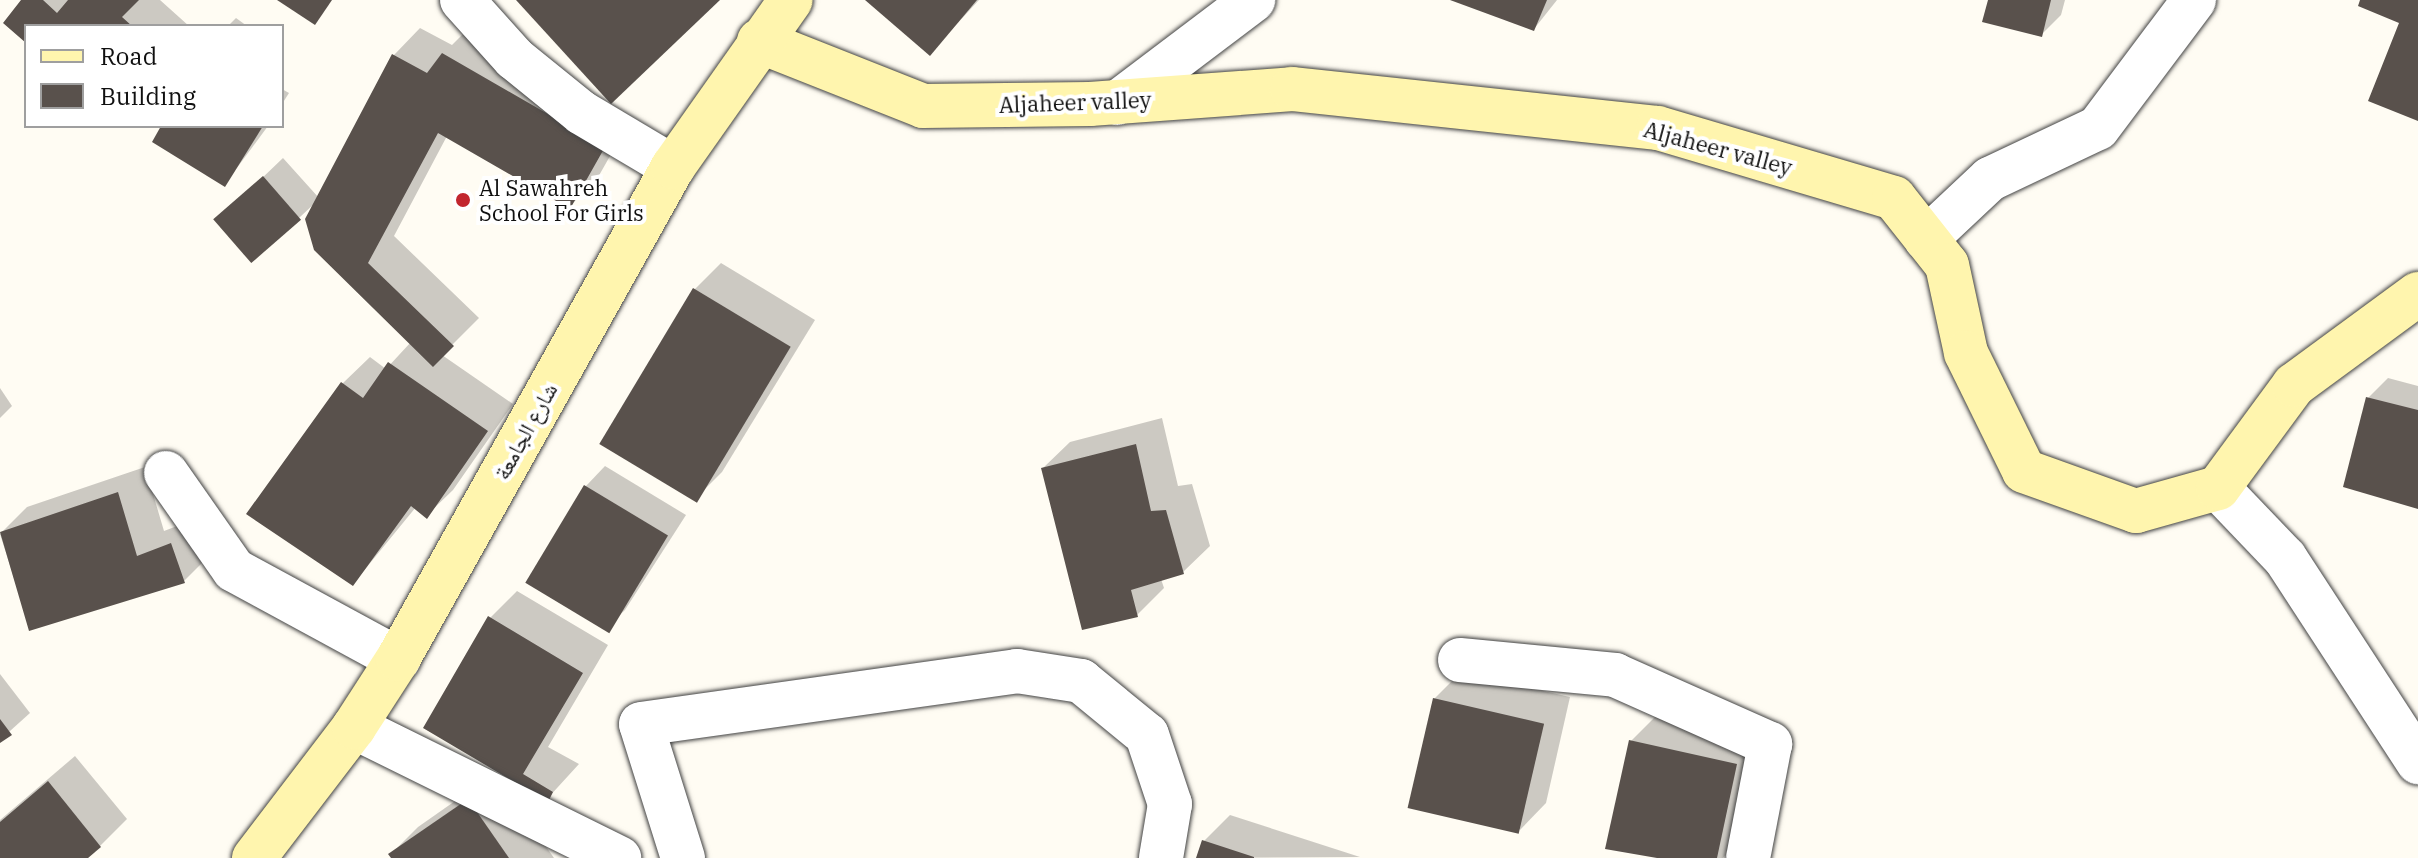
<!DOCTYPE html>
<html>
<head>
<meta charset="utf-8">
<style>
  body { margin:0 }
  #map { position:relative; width:2418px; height:858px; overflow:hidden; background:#fffcf3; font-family:"IBM Plex Serif","Noto Naskh Arabic",serif }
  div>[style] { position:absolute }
  .shadow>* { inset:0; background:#0003 }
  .building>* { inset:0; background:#59514c; transform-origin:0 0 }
  .roads { filter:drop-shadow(0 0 2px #434343) drop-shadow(0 0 2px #434343) }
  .street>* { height:44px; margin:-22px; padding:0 22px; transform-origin:22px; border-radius:22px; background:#fff }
  .secondary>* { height:44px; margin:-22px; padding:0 22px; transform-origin:22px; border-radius:22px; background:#fff5ae }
  .dots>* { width:22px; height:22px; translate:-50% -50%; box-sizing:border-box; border:4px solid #fff; border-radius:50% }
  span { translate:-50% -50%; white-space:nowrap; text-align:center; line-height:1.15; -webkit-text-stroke:8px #fff; paint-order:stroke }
  .street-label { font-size:22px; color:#101010 }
  .poi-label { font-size:22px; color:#101010 }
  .left { translate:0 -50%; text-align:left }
  .legend { position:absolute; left:24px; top:24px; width:260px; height:104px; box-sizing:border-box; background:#fff; border:2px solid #9f9f9f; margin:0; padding:10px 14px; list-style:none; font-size:24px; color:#101010 }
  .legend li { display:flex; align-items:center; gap:16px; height:40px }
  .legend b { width:40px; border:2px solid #9f9f9f }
</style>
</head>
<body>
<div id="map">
  <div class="shadow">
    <i style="clip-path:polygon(24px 0,160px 0,189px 26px,26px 26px,26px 40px)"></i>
    <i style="clip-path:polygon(868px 0,979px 0,930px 53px)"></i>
    <i style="clip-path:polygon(1454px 0,1557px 0,1534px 29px)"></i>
    <i style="clip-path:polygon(1990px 0,2065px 0,2061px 15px,2041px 35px)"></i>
    <i style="clip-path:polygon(236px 18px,247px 26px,228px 26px)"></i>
    <i style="clip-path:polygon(470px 27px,631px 119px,597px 179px,570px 206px,447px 136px,394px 236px,479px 318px,442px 355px,513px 404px,453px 490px,426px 516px,416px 507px,353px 584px,249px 513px,343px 383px,370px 357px,386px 369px,411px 342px,315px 203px,255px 259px,237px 202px,283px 158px,319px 198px,394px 55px,420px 28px,452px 45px)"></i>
    <i style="clip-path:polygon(282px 89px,289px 93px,282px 104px)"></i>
    <i style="clip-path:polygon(164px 126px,268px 126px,225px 184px)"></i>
    <i style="clip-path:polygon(721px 263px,815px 320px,722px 472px,695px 499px,694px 290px)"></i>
    <i style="clip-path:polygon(2388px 378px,2418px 386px,2418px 507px,2368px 398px)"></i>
    <i style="clip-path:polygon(0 388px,12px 406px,0 418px)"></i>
    <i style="clip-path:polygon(1162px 418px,1178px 486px,1192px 484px,1210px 546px,1183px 572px,1161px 579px,1164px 588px,1137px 615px,1043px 468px,1070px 442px)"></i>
    <i style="clip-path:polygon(605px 466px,686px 515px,625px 610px,605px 629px,586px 486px)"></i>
    <i style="clip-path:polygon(145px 467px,164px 531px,198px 518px,211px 554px,184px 581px,30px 629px,0 534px,27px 507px)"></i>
    <i style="clip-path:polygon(517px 591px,608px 645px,548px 747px,579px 764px,547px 799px,425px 728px,490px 618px)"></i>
    <i style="clip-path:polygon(1461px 672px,1570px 697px,1546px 803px,1520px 830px,1434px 699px)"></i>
    <i style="clip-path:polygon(0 674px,30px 713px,0 740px)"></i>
    <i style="clip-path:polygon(1658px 714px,1763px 737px,1741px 839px,1723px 858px,1668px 858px,1631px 741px)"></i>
    <i style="clip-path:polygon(75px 756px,127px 819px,88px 858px,0 858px,0 820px)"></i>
    <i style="clip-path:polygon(495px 773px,554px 858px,394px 858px,391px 854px,418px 827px)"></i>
    <i style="clip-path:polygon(1230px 815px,1360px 857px,1198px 858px,1203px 842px)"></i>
  </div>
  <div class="building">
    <i style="clip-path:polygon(21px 0,43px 0,57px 13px,68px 0,139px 0,122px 17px,132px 26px,26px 26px,26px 43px,3px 23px)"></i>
    <i style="clip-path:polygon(277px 0,332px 0,315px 25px)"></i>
    <i style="clip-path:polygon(516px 0,720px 0,611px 104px)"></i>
    <i style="clip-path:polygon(865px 0,977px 0,930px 56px)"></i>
    <i style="clip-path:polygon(1450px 0,1547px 0,1534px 31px)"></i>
    <i style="clip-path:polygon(1988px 0,2051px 0,2042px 37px,1982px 22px)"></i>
    <i style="clip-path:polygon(2360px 0,2418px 0,2418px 121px,2368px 101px,2399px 23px,2358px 6px)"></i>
    <i style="clip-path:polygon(442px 53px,605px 147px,570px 209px,438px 133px,368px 263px,454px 346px,433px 367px,314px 250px,305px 219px,392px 54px,427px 73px)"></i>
    <i style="clip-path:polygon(161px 126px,263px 126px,225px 187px,152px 142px)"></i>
    <i style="left:263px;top:176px;width:58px;height:66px;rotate:49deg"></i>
    <i style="left:693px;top:288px;width:114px;height:182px;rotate:31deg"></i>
    <i style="clip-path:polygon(388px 362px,488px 431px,427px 519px,411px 506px,353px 586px,246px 514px,341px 382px,363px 398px)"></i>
    <i style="clip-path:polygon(2366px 397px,2418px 410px,2418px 509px,2343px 487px)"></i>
    <i style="clip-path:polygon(1136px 444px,1151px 511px,1166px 510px,1184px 574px,1131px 590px,1138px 617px,1082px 630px,1041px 468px)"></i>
    <i style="left:584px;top:485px;width:98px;height:114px;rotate:31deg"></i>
    <i style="clip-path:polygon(118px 492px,137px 556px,171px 543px,185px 583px,29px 631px,0 532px)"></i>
    <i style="clip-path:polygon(488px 616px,583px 673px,523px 774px,553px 792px,548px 802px,423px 728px)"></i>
    <i style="left:1433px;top:698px;width:114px;height:113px;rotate:13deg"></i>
    <i style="clip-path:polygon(0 719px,12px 735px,0 743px)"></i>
    <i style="clip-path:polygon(1629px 740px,1737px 764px,1717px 858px,1657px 858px,1605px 849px)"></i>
    <i style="clip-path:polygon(48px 781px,101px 847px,88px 858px,0 858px,0 822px)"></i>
    <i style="clip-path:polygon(468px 799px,509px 858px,391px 858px,388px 854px)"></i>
    <i style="clip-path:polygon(1202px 840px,1254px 857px,1254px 858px,1196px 858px)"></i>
  </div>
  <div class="roads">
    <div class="street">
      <i style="left:462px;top:0;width:78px;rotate:48.1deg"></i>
      <i style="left:514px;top:58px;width:87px;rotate:39deg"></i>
      <i style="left:582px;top:113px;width:106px;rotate:30.7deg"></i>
      <i style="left:1117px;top:103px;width:171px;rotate:-37.1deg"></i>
      <i style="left:1926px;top:239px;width:88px;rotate:-43.2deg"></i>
      <i style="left:1990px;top:179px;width:119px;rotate:-25.3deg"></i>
      <i style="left:2098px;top:128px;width:160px;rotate:-53.1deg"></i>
      <i style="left:166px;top:473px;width:118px;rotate:55deg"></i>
      <i style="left:234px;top:570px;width:187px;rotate:28.5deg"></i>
      <i style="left:2218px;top:488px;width:97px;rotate:46.3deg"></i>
      <i style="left:2285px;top:558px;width:244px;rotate:56.9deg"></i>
      <i style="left:1460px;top:660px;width:156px;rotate:5.5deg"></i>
      <i style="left:1615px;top:675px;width:170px;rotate:24deg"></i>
      <i style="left:1770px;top:744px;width:116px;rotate:100.9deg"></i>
      <i style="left:354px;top:727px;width:296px;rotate:26.3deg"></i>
      <i style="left:683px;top:858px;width:140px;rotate:-107.4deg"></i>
      <i style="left:641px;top:724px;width:380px;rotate:-8deg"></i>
      <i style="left:1017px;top:671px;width:65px;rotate:8.9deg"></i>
      <i style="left:1081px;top:681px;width:85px;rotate:39.3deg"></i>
      <i style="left:1147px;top:735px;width:73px;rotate:71.6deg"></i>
      <i style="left:1170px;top:804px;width:55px;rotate:99.5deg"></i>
    </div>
    <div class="secondary">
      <i style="left:759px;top:41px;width:176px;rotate:21.6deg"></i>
      <i style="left:923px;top:106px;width:167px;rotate:-0.7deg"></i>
      <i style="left:1090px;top:104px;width:203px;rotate:-4.2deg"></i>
      <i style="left:1292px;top:89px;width:368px;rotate:6.1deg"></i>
      <i style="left:1658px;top:128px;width:246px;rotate:16.5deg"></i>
      <i style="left:1894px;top:198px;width:85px;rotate:51.7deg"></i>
      <i style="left:1947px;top:265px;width:90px;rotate:77.8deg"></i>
      <i style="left:1966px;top:353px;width:131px;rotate:63.8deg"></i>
      <i style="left:2024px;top:471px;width:119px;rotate:19.7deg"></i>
      <i style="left:2136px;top:511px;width:85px;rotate:-15.7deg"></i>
      <i style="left:2218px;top:488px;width:128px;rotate:-53.6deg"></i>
      <i style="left:2294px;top:385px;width:154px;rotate:-36.3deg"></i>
      <i style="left:254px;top:858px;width:165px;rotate:-52.6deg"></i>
      <i style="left:354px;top:727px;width:81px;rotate:-57.1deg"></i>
      <i style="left:398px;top:659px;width:564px;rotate:-60.8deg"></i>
      <i style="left:673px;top:167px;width:204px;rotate:-54.8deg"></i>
    </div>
  </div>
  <div class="dots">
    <i style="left:463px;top:200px;background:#c2262f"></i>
  </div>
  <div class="street-label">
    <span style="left:1075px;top:102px;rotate:-2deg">Aljaheer valley</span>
    <span style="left:1718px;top:148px;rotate:15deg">Aljaheer valley</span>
    <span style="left:525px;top:431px;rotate:-61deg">شارع الجامعة</span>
  </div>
  <div class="poi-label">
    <span class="left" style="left:479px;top:200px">Al Sawahreh<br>School For Girls</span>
  </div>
  <ul class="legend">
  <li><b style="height:10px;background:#fff5ae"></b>Road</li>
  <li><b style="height:22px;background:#59514c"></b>Building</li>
  </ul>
</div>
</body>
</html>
